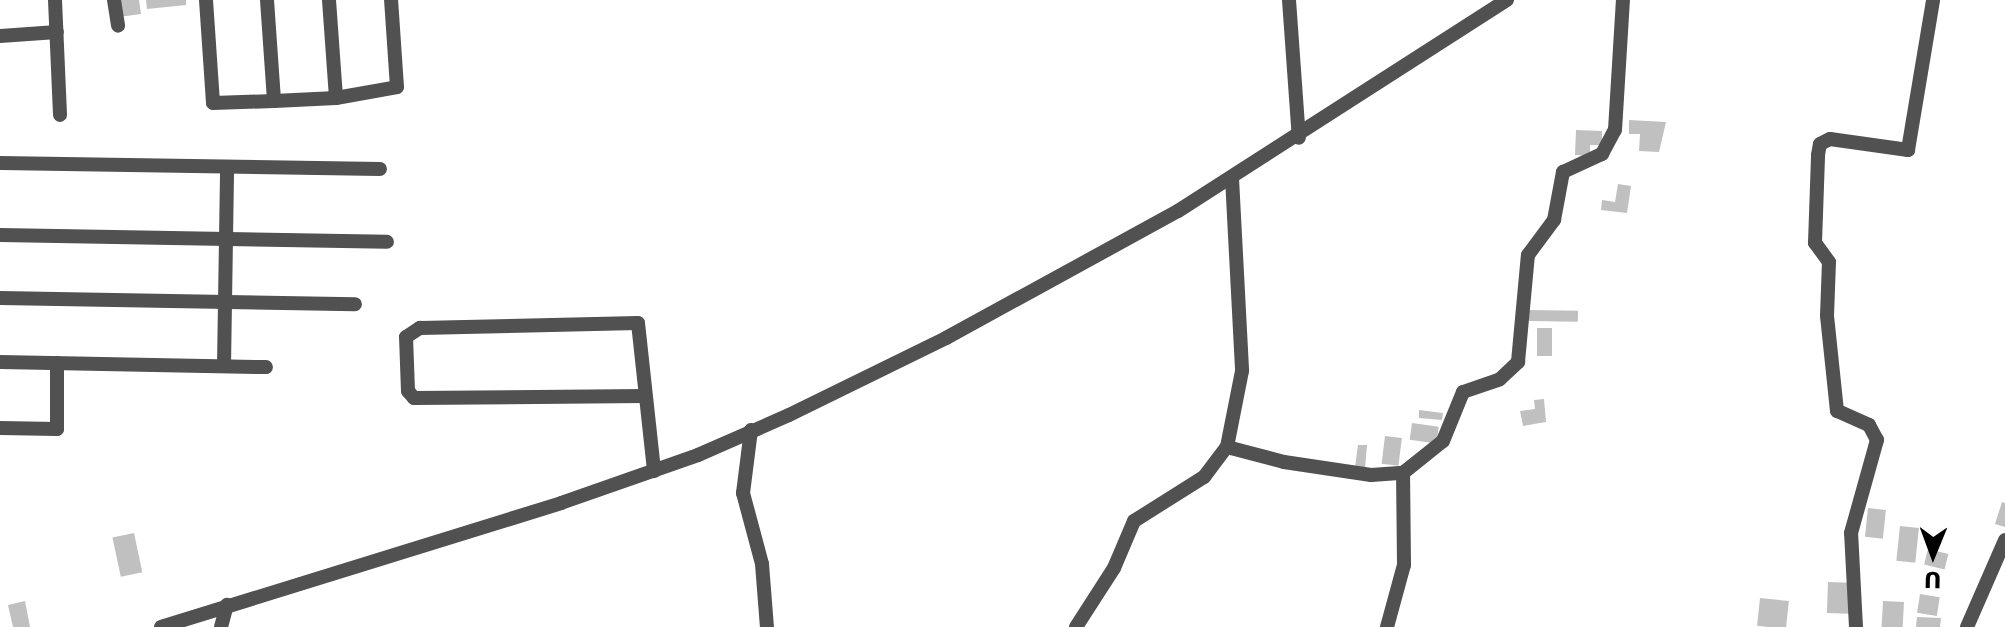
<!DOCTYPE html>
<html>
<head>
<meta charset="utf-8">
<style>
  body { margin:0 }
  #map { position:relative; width:2005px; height:627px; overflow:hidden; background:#fff; font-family:"DejaVu Sans",sans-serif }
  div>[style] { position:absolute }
  .building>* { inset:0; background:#c0c0c0; transform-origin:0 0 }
  .street>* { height:14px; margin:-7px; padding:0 7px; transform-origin:7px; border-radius:7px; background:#515151 }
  span { translate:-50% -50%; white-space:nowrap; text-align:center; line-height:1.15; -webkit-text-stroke:6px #fff; paint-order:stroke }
  .north { position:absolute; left:1893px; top:515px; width:80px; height:80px; -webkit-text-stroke:6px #fff; paint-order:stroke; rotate:181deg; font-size:22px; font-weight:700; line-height:32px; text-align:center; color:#000 }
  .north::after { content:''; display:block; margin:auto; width:28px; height:36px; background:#000; clip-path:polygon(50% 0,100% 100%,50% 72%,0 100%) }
</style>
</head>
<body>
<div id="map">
  <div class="building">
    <i style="clip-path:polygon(117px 0,139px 0,141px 14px,119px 17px)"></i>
    <i style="clip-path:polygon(146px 0,186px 0,186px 5px,147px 9px)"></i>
    <i style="clip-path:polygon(1629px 120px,1666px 122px,1659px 152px,1639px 151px,1640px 134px,1629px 134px)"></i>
    <i style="clip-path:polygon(1576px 130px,1602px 131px,1602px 145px,1590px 145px,1590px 156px,1575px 155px)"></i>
    <i style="clip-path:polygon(1618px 184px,1631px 186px,1627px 213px,1601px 210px,1602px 200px,1615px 202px)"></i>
    <i style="left:1529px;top:310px;width:49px;height:11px;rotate:1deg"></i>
    <i style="left:1537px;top:328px;width:15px;height:28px"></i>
    <i style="clip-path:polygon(1544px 399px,1546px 422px,1523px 426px,1520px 411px,1535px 409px,1534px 400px)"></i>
    <i style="clip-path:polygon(1419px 410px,1443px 413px,1442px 420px,1419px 418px)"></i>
    <i style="left:1412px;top:423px;width:27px;height:17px;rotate:8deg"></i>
    <i style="left:1385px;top:436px;width:17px;height:28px;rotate:7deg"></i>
    <i style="clip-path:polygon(1358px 445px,1367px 445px,1365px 468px,1355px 467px)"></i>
    <i style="clip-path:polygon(2002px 502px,2005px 503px,2005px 527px,1995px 524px)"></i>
    <i style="left:1868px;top:508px;width:18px;height:29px;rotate:6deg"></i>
    <i style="left:1900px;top:526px;width:19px;height:35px;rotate:6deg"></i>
    <i style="left:134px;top:533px;width:40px;height:22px;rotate:78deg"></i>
    <i style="left:1928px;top:549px;width:21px;height:16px;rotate:14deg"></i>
    <i style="left:1828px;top:582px;width:23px;height:31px;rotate:2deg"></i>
    <i style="left:1920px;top:594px;width:20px;height:19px;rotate:9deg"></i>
    <i style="left:1760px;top:598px;width:29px;height:28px;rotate:6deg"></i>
    <i style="clip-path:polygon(25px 601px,30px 627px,13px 627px,8px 605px)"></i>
    <i style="left:1883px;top:601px;width:21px;height:26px;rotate:3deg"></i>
    <i style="clip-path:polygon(1917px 617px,1941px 618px,1940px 627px,1916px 627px)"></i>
  </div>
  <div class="street">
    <i style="left:55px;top:0;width:115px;rotate:87.5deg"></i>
    <i style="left:114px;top:0;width:26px;rotate:81deg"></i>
    <i style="left:206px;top:0;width:103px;rotate:86.1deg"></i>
    <i style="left:213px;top:103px;width:61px;rotate:-1.9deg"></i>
    <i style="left:267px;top:0;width:101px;rotate:86deg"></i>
    <i style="left:274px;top:101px;width:62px;rotate:-2.8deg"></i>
    <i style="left:329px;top:0;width:98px;rotate:85.9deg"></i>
    <i style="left:336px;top:98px;width:62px;rotate:-10.2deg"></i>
    <i style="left:397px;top:87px;width:87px;rotate:-93.9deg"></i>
    <i style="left:1289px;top:0;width:138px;rotate:85.9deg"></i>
    <i style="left:0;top:36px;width:57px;rotate:-4deg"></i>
    <i style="left:0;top:163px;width:380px;rotate:0.9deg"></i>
    <i style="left:1232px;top:178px;width:193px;rotate:87deg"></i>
    <i style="left:1242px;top:371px;width:77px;rotate:101.2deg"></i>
    <i style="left:1227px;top:447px;width:59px;rotate:14.7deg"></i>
    <i style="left:1284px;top:462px;width:88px;rotate:8.5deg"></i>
    <i style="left:1371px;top:475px;width:32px;rotate:-4deg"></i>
    <i style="left:1403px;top:473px;width:51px;rotate:-38.7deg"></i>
    <i style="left:1443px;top:441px;width:53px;rotate:-67.8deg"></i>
    <i style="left:1463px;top:392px;width:39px;rotate:-19deg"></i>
    <i style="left:1500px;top:379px;width:25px;rotate:-43deg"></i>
    <i style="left:1518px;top:362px;width:107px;rotate:-84.7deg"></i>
    <i style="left:1528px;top:255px;width:44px;rotate:-53.4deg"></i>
    <i style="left:1554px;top:220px;width:49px;rotate:-79.4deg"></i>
    <i style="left:1563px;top:172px;width:43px;rotate:-24.8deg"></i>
    <i style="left:1602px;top:154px;width:27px;rotate:-62deg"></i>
    <i style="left:1615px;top:130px;width:130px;rotate:-86.5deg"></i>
    <i style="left:0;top:235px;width:387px;rotate:1deg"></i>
    <i style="left:0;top:298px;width:355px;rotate:1deg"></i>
    <i style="left:0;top:362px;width:266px;rotate:1.1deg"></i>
    <i style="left:224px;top:366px;width:199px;rotate:-89.1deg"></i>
    <i style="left:645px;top:396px;width:231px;rotate:179.5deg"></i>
    <i style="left:414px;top:398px;width:9px;rotate:-131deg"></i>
    <i style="left:408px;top:391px;width:54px;rotate:-92.1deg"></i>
    <i style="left:406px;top:337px;width:17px;rotate:-33deg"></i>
    <i style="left:420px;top:328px;width:218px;rotate:-1.3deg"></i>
    <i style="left:638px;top:323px;width:149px;rotate:83.8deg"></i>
    <i style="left:0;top:428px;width:57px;rotate:1deg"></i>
    <i style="left:57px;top:429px;width:66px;rotate:-90deg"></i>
    <i style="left:751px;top:430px;width:64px;rotate:97.2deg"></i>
    <i style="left:743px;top:493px;width:73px;rotate:75deg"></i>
    <i style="left:762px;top:564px;width:63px;rotate:85.5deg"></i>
    <i style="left:161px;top:627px;width:419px;rotate:-17.2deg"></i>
    <i style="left:561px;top:503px;width:145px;rotate:-19.3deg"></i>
    <i style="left:698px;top:455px;width:99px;rotate:-23.7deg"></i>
    <i style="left:789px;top:415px;width:175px;rotate:-26.1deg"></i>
    <i style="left:946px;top:338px;width:264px;rotate:-28.7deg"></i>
    <i style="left:1178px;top:211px;width:391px;rotate:-32.7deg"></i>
    <i style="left:221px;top:627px;width:23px;rotate:-75deg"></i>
    <i style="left:1076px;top:627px;width:70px;rotate:-57.2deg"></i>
    <i style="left:1114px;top:568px;width:51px;rotate:-66.9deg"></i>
    <i style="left:1134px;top:521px;width:83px;rotate:-32.2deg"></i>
    <i style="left:1204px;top:477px;width:38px;rotate:-53deg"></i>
    <i style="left:1387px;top:627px;width:64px;rotate:-74.7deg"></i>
    <i style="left:1404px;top:565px;width:92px;rotate:-90.6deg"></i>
    <i style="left:1856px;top:627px;width:94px;rotate:-93deg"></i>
    <i style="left:1851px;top:533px;width:97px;rotate:-74.4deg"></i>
    <i style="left:1877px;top:440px;width:17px;rotate:-118deg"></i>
    <i style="left:1869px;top:425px;width:35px;rotate:-156deg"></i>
    <i style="left:1837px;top:411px;width:96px;rotate:-96deg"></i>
    <i style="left:1827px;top:316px;width:54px;rotate:-87.9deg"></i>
    <i style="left:1829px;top:262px;width:24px;rotate:-126deg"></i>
    <i style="left:1815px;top:243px;width:88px;rotate:-88deg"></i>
    <i style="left:1818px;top:155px;width:11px;rotate:-80deg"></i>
    <i style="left:1820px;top:144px;width:11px;rotate:-27deg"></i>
    <i style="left:1830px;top:139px;width:79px;rotate:8deg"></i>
    <i style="left:1908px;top:150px;width:152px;rotate:-80.5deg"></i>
    <i style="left:1967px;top:627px;width:95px;rotate:-66.4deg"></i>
  </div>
  <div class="north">U</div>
</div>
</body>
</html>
